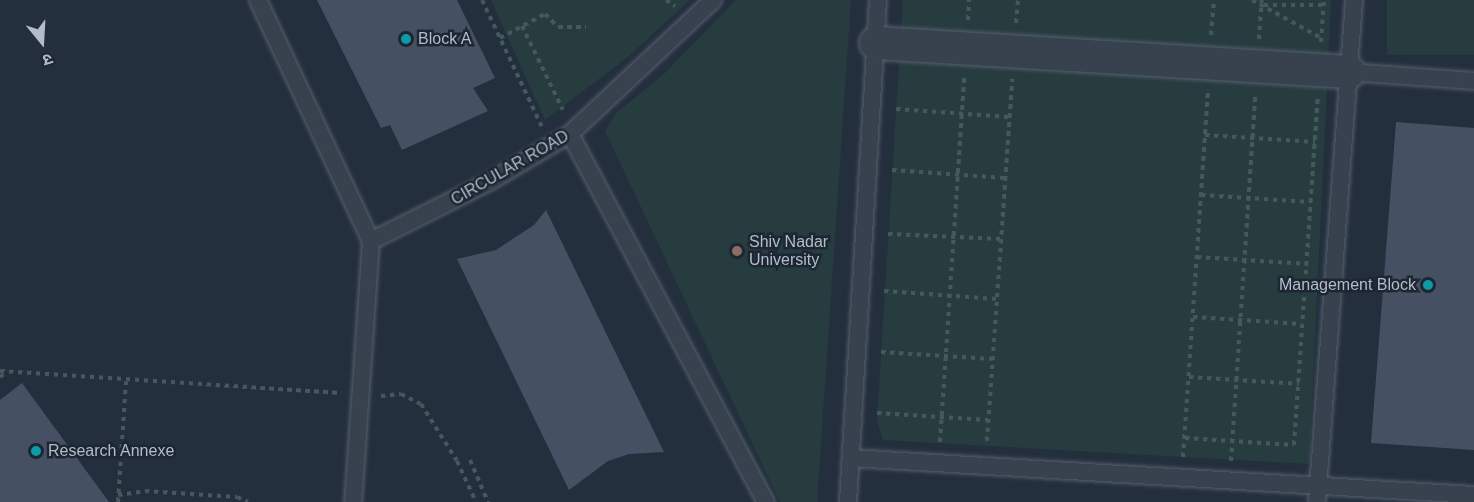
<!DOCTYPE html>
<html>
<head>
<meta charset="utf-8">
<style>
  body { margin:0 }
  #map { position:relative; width:1474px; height:502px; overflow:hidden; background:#242f3e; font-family:Helvetica,"Noto Sans Devanagari",sans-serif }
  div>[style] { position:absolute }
  .green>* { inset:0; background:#263c3f; transform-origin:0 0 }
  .building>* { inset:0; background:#455162 }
  .path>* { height:4px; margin-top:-2px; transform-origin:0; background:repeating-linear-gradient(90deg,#44595c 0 4.5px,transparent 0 9px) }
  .roads { filter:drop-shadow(0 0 2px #565f6c) drop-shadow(0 0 2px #565f6c) }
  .lane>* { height:16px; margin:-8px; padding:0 8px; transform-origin:8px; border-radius:8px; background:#38414e }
  .street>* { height:32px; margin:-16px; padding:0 16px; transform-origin:16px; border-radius:16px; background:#38414e }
  .dots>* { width:16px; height:16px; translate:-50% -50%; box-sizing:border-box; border:3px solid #1d2633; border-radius:50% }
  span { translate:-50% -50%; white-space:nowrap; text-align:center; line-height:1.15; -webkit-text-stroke:5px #1d2633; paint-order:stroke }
  .poi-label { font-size:16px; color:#b4bcc9 }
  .left { translate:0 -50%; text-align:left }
  .right { translate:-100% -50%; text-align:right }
  .street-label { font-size:16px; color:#b4bcc9 }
  .north { position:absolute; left:12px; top:12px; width:60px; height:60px; -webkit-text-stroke:4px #1d2633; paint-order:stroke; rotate:162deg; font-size:16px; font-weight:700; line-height:24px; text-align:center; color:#b4bcc9 }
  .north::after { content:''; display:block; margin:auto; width:21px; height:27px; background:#b4bcc9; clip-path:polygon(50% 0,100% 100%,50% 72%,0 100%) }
</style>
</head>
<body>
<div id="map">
  <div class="green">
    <i style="clip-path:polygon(491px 0,690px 0,628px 57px,545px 120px)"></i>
    <i style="clip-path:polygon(736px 0,851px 0,817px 502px,780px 502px,605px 131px,616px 113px,664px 74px)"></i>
    <i style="clip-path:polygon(903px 0,1331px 0,1309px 464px,883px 440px,877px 421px)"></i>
    <i style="left:1387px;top:0;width:87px;height:55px"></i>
  </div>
  <div class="building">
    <i style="clip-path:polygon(317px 0,457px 0,495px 78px,473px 88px,488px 111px,402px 150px,390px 125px,381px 128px)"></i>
    <i style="clip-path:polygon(1396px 122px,1474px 128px,1474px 450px,1371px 443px)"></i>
    <i style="clip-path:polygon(546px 210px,664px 452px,629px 454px,608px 461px,569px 490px,457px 259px,496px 250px,534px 225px)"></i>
    <i style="clip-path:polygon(22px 383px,109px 502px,0 502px,0 400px)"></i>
  </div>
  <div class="path">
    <i style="left:482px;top:0;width:140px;rotate:64.7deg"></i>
    <i style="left:666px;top:0;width:11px;rotate:34deg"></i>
    <i style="left:1252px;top:0;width:81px;rotate:28.8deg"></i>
    <i style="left:1264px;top:5px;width:60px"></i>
    <i style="left:968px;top:20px;width:20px;rotate:-87deg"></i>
    <i style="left:1016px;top:23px;width:23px;rotate:-85deg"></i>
    <i style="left:522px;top:26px;width:93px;rotate:64deg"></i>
    <i style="left:1211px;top:35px;width:35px;rotate:-85deg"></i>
    <i style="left:500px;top:38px;width:51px;rotate:-28.1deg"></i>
    <i style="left:545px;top:14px;width:18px;rotate:45deg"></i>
    <i style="left:558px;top:27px;width:28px"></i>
    <i style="left:1259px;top:39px;width:39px;rotate:-86deg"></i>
    <i style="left:1321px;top:42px;width:42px;rotate:-85.9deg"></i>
    <i style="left:896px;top:109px;width:113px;rotate:4deg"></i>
    <i style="left:1205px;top:135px;width:110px;rotate:3.6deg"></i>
    <i style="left:892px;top:170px;width:113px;rotate:4deg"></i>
    <i style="left:1201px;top:195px;width:109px;rotate:3.7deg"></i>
    <i style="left:888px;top:234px;width:113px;rotate:2.5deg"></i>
    <i style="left:1197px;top:257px;width:110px;rotate:3.6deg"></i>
    <i style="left:884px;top:291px;width:113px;rotate:4deg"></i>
    <i style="left:1193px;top:317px;width:109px;rotate:3.7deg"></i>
    <i style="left:881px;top:352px;width:112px;rotate:3.6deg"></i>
    <i style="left:0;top:371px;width:342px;rotate:3.7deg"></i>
    <i style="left:0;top:377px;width:9px;rotate:-36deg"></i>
    <i style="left:1189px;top:377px;width:110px;rotate:3.6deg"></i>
    <i style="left:381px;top:396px;width:20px;rotate:-6deg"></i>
    <i style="left:401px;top:394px;width:22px;rotate:27deg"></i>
    <i style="left:421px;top:404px;width:67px;rotate:57.7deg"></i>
    <i style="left:457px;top:461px;width:45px;rotate:65.1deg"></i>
    <i style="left:877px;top:413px;width:111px;rotate:3.6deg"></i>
    <i style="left:1185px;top:438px;width:109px;rotate:3.7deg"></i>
    <i style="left:1294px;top:445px;width:349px;rotate:-86.1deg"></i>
    <i style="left:987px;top:441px;width:363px;rotate:-86deg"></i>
    <i style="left:940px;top:442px;width:367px;rotate:-86.2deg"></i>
    <i style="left:1183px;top:457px;width:367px;rotate:-86.1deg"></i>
    <i style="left:470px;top:460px;width:46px;rotate:66.8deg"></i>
    <i style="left:1231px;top:461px;width:367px;rotate:-86.2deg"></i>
    <i style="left:118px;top:495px;width:27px;rotate:-8deg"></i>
    <i style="left:145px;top:491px;width:92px;rotate:3.7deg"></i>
    <i style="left:237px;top:497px;width:12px;rotate:24deg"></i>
    <i style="left:118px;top:502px;width:121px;rotate:-86.2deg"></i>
  </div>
  <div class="roads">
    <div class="lane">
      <i style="left:258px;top:0;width:266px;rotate:64.9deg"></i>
      <i style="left:371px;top:241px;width:262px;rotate:93.9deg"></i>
      <i style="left:1349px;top:72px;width:125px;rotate:4.1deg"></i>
      <i style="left:570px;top:134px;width:417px;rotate:62deg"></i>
      <i style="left:371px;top:241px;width:132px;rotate:-26.6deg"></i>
      <i style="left:489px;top:182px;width:94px;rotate:-30.7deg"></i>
      <i style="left:570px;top:134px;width:196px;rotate:-43.1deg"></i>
      <i style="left:851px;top:458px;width:624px;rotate:3.4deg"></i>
      <i style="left:848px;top:502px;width:503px;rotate:-86.58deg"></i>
      <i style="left:1317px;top:502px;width:503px;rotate:-85.78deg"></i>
    </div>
    <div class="street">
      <i style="left:876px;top:43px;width:474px;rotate:3.5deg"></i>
    </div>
  </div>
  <div class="dots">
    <i style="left:406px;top:39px;background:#0f9aa8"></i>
    <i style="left:737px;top:251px;background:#8d6e63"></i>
    <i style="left:1428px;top:285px;background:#0f9aa8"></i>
    <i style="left:36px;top:451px;background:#0f9aa8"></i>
  </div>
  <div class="poi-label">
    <span class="left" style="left:418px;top:39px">Block A</span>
    <span class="left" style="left:749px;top:251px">Shiv Nadar<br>University</span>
    <span class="right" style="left:1416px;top:285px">Management Block</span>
    <span class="left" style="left:48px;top:451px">Research Annexe</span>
  </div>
  <div class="street-label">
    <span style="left:510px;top:168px;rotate:-30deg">CIRCULAR ROAD</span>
  </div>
  <div class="north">उ</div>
</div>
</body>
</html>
